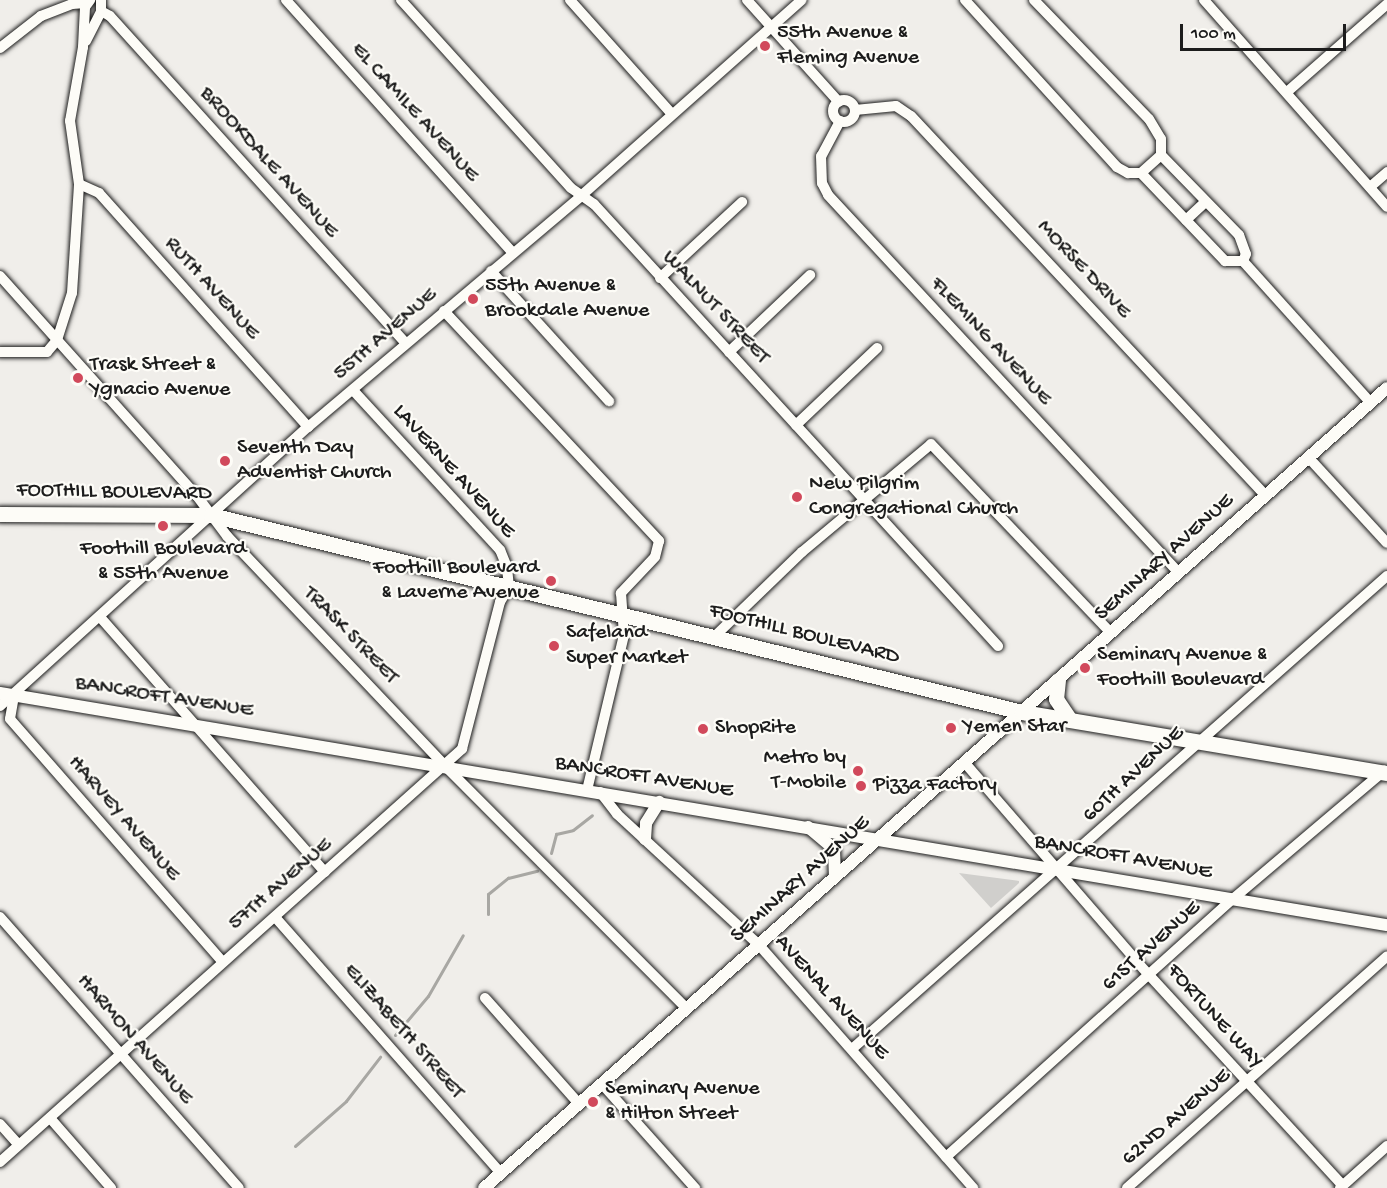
<!DOCTYPE html>
<html>
<head>
<meta charset="utf-8">
<style>
  body { margin:0 }
  #map { position:relative; width:1387px; height:1188px; overflow:hidden; background:#f0eeea; font-family:"Gochi Hand",sans-serif }
  div>[style] { position:absolute }
  .green>* { inset:0; background:#d0cfcc }
  .stream>* { height:3px; margin:-1.5px; padding:0 1.5px; transform-origin:1.5px; border-radius:1.5px; background:#a8a7a3 }
  .roads { filter:drop-shadow(0 0 2px #1c1c1c) drop-shadow(0 0 2px #1c1c1c) }
  .minor>* { height:10px; margin:-5px; padding:0 5px; transform-origin:5px; border-radius:5px; background:#fdfcf7 }
  .minor>.ring { margin:-5px; padding:0; box-sizing:content-box; background:none; border:10px solid #fdfcf7; border-radius:50% }
  .tertiary>* { height:12px; margin:-6px; padding:0 6px; transform-origin:6px; border-radius:6px; background:#fdfcf7 }
  .secondary>* { height:15px; margin:-7.5px; padding:0 7.5px; transform-origin:7.5px; border-radius:7.5px; background:#fdfcf7 }
  .dots>* { width:16px; height:16px; translate:-50% -50%; box-sizing:border-box; border:3px solid #fdfcf7; border-radius:50% }
  span { translate:-50% -50%; white-space:nowrap; text-align:center; line-height:1.15; -webkit-text-stroke:4.5px #fdfcf7; paint-order:stroke }
  .poi-label { font-size:22px; color:#1c1c1c }
  .left { translate:0 -50%; text-align:left }
  .right { translate:-100% -50%; text-align:right }
  .street-label { font-size:22px; color:#1c1c1c }
  .scale { position:absolute; left:1180px; top:24px; width:166px; height:27px; box-sizing:border-box; border:3px solid #1c1c1c; border-top:0; padding-left:8px; font-size:18px; line-height:21px; white-space:nowrap; color:#1c1c1c; -webkit-text-stroke:4px #fdfcf7; paint-order:stroke }
</style>
</head>
<body>
<div id="map">
  <div class="green">
    <i style="clip-path:polygon(959px 873px,1019px 881px,1019px 883px,991px 908px)"></i>
  </div>
  <div class="stream">
    <i style="left:551px;top:853px;width:20px;rotate:-75deg"></i>
    <i style="left:556px;top:834px;width:17px;rotate:-13deg"></i>
    <i style="left:573px;top:830px;width:24px;rotate:-38deg"></i>
    <i style="left:488px;top:914px;width:20px;rotate:-90deg"></i>
    <i style="left:488px;top:894px;width:26px;rotate:-39deg"></i>
    <i style="left:508px;top:878px;width:30px;rotate:-14deg"></i>
    <i style="left:395px;top:1035px;width:51px;rotate:-49.8deg"></i>
    <i style="left:428px;top:996px;width:70px;rotate:-60.2deg"></i>
    <i style="left:295px;top:1146px;width:68px;rotate:-41.4deg"></i>
    <i style="left:346px;top:1101px;width:56px;rotate:-52.3deg"></i>
  </div>
  <div class="roads">
    <div class="minor">
      <i style="left:286px;top:0;width:340px;rotate:48.1deg"></i>
      <i style="left:401px;top:0;width:253px;rotate:47.9deg"></i>
      <i style="left:571px;top:188px;width:28px;rotate:35deg"></i>
      <i style="left:594px;top:204px;width:599px;rotate:47.57deg"></i>
      <i style="left:570px;top:0;width:152px;rotate:48.2deg"></i>
      <i style="left:747px;top:0;width:137px;rotate:48deg"></i>
      <i style="left:965px;top:0;width:226px;rotate:47.7deg"></i>
      <i style="left:1117px;top:167px;width:13px;rotate:29deg"></i>
      <i style="left:1128px;top:173px;width:13px"></i>
      <i style="left:1141px;top:173px;width:122px;rotate:46.3deg"></i>
      <i style="left:1225px;top:261px;width:18px"></i>
      <i style="left:1034px;top:0;width:165px;rotate:46deg"></i>
      <i style="left:1149px;top:119px;width:23px;rotate:59deg"></i>
      <i style="left:1161px;top:139px;width:16px;rotate:90deg"></i>
      <i style="left:1161px;top:155px;width:112px;rotate:45.7deg"></i>
      <i style="left:1239px;top:235px;width:20px;rotate:70deg"></i>
      <i style="left:1246px;top:254px;width:8px;rotate:113deg"></i>
      <i style="left:1204px;top:0;width:276px;rotate:48.5deg"></i>
      <i style="left:101px;top:11px;width:10px;rotate:29deg"></i>
      <i style="left:110px;top:16px;width:440px;rotate:47.9deg"></i>
      <i style="left:86px;top:41px;width:34px;rotate:-63deg"></i>
      <i style="left:101px;top:11px;width:11px;rotate:-90deg"></i>
      <i style="left:0;top:48px;width:52px;rotate:-38deg"></i>
      <i style="left:41px;top:16px;width:33px;rotate:-21deg"></i>
      <i style="left:72px;top:4px;width:14px;rotate:-4deg"></i>
      <i style="left:1287px;top:92px;width:133px;rotate:-41.3deg"></i>
      <i class="ring" style="left:833px;top:100px;width:12px;height:12px"></i>
      <i style="left:855px;top:110px;width:41px;rotate:-5.6deg"></i>
      <i style="left:896px;top:106px;width:18px;rotate:34deg"></i>
      <i style="left:911px;top:116px;width:520px;rotate:46.95deg"></i>
      <i style="left:840px;top:121px;width:40px;rotate:118deg"></i>
      <i style="left:821px;top:156px;width:27px;rotate:88deg"></i>
      <i style="left:822px;top:183px;width:13px;rotate:63deg"></i>
      <i style="left:828px;top:195px;width:516px;rotate:47.12deg"></i>
      <i style="left:1141px;top:173px;width:27px;rotate:-42deg"></i>
      <i style="left:79px;top:184px;width:22px;rotate:24deg"></i>
      <i style="left:99px;top:193px;width:314px;rotate:48.2deg"></i>
      <i style="left:1370px;top:187px;width:23px;rotate:-41deg"></i>
      <i style="left:1186px;top:220px;width:26px;rotate:-43deg"></i>
      <i style="left:1243px;top:261px;width:191px;rotate:48deg"></i>
      <i style="left:491px;top:271px;width:176px;rotate:47.8deg"></i>
      <i style="left:0;top:276px;width:295px;rotate:48.2deg"></i>
      <i style="left:197px;top:496px;width:50px;rotate:53.1deg"></i>
      <i style="left:227px;top:536px;width:317px;rotate:46.5deg"></i>
      <i style="left:445px;top:766px;width:343px;rotate:45.1deg"></i>
      <i style="left:660px;top:278px;width:112px;rotate:-42.8deg"></i>
      <i style="left:444px;top:311px;width:315px;rotate:46.9deg"></i>
      <i style="left:659px;top:541px;width:16px;rotate:104deg"></i>
      <i style="left:655px;top:557px;width:50px;rotate:133.4deg"></i>
      <i style="left:621px;top:593px;width:42px;rotate:85.9deg"></i>
      <i style="left:624px;top:635px;width:159px;rotate:103.4deg"></i>
      <i style="left:0;top:352px;width:47px"></i>
      <i style="left:47px;top:352px;width:16px;rotate:-50deg"></i>
      <i style="left:57px;top:340px;width:49px;rotate:-72.3deg"></i>
      <i style="left:72px;top:293px;width:109px;rotate:-86.3deg"></i>
      <i style="left:79px;top:184px;width:64px;rotate:-98.1deg"></i>
      <i style="left:70px;top:121px;width:75px;rotate:-80deg"></i>
      <i style="left:83px;top:47px;width:40px;rotate:-87.1deg"></i>
      <i style="left:85px;top:7px;width:9px;rotate:-54deg"></i>
      <i style="left:729px;top:352px;width:112px;rotate:-43.5deg"></i>
      <i style="left:796px;top:425px;width:112px;rotate:-43.5deg"></i>
      <i style="left:1309px;top:458px;width:115px;rotate:47.5deg"></i>
      <i style="left:100px;top:617px;width:340px;rotate:48.6deg"></i>
      <i style="left:715px;top:636px;width:121px;rotate:-44deg"></i>
      <i style="left:802px;top:552px;width:168px;rotate:-39.9deg"></i>
      <i style="left:931px;top:444px;width:261px;rotate:46.4deg"></i>
      <i style="left:14px;top:696px;width:23px;rotate:100deg"></i>
      <i style="left:10px;top:719px;width:323px;rotate:48.8deg"></i>
      <i style="left:0;top:706px;width:416px;rotate:-42.2deg"></i>
      <i style="left:308px;top:427px;width:358px;rotate:-40.2deg"></i>
      <i style="left:581px;top:196px;width:295px;rotate:-41.6deg"></i>
      <i style="left:965px;top:763px;width:266px;rotate:49.1deg"></i>
      <i style="left:1139px;top:964px;width:301px;rotate:47.4deg"></i>
      <i style="left:600px;top:792px;width:28px;rotate:52deg"></i>
      <i style="left:617px;top:814px;width:193px;rotate:42.7deg"></i>
      <i style="left:759px;top:945px;width:324px;rotate:48.6deg"></i>
      <i style="left:0;top:917px;width:361px;rotate:48.6deg"></i>
      <i style="left:275px;top:917px;width:341px;rotate:48.6deg"></i>
      <i style="left:485px;top:998px;width:142px;rotate:48.4deg"></i>
      <i style="left:852px;top:1049px;width:714px;rotate:-41.48deg"></i>
      <i style="left:602px;top:1084px;width:140px;rotate:48.2deg"></i>
      <i style="left:50px;top:1118px;width:93px;rotate:48.9deg"></i>
      <i style="left:0;top:1124px;width:28px;rotate:48deg"></i>
      <i style="left:946px;top:1157px;width:387px;rotate:-42deg"></i>
      <i style="left:1234px;top:898px;width:197px;rotate:-40.3deg"></i>
      <i style="left:0;top:1162px;width:620px;rotate:-41.79deg"></i>
      <i style="left:462px;top:749px;width:152px;rotate:-75.5deg"></i>
      <i style="left:500px;top:602px;width:17px;rotate:-59deg"></i>
      <i style="left:509px;top:587px;width:20px;rotate:-96deg"></i>
      <i style="left:507px;top:567px;width:18px;rotate:-112deg"></i>
      <i style="left:500px;top:550px;width:217px;rotate:-132.6deg"></i>
      <i style="left:1127px;top:1188px;width:348px;rotate:-41.7deg"></i>
      <i style="left:1340px;top:1188px;width:63px;rotate:-41.8deg"></i>
    </div>
    <div class="tertiary">
      <i style="left:0;top:693px;width:1406px;rotate:9.5deg"></i>
      <i style="left:808px;top:827px;width:34px;rotate:40deg"></i>
      <i style="left:834px;top:849px;width:28px;rotate:88deg"></i>
      <i style="left:645px;top:839px;width:16px;rotate:-86deg"></i>
      <i style="left:646px;top:823px;width:25px;rotate:-58deg"></i>
      <i style="left:484px;top:1188px;width:1206px;rotate:-41.54deg"></i>
    </div>
    <div class="secondary">
      <i style="left:0;top:514px;width:211px;rotate:0.3deg"></i>
      <i style="left:211px;top:515px;width:835px;rotate:13.65deg"></i>
      <i style="left:1022px;top:712px;width:370px;rotate:9.5deg"></i>
      <i style="left:1058px;top:680px;width:19px;rotate:96deg"></i>
      <i style="left:1056px;top:699px;width:25px;rotate:56deg"></i>
    </div>
  </div>
  <div class="dots">
    <i style="left:765px;top:46px;background:#d1495b"></i>
    <i style="left:473px;top:299px;background:#d1495b"></i>
    <i style="left:78px;top:378px;background:#d1495b"></i>
    <i style="left:225px;top:461px;background:#d1495b"></i>
    <i style="left:797px;top:497px;background:#d1495b"></i>
    <i style="left:163px;top:526px;background:#d1495b"></i>
    <i style="left:551px;top:581px;background:#d1495b"></i>
    <i style="left:554px;top:646px;background:#d1495b"></i>
    <i style="left:1085px;top:668px;background:#d1495b"></i>
    <i style="left:951px;top:728px;background:#d1495b"></i>
    <i style="left:703px;top:729px;background:#d1495b"></i>
    <i style="left:858px;top:771px;background:#d1495b"></i>
    <i style="left:861px;top:786px;background:#d1495b"></i>
    <i style="left:593px;top:1102px;background:#d1495b"></i>
  </div>
  <div class="poi-label">
    <span class="left" style="left:777px;top:46px">55th Avenue &amp;<br>Fleming Avenue</span>
    <span class="left" style="left:485px;top:299px">55th Avenue &amp;<br>Brookdale Avenue</span>
    <span class="left" style="left:90px;top:378px">Trask Street &amp;<br>Ygnacio Avenue</span>
    <span class="left" style="left:237px;top:461px">Seventh Day<br>Adventist Church</span>
    <span class="left" style="left:809px;top:497px">New Pilgrim<br>Congregational Church</span>
    <span style="left:163px;top:562px">Foothill Boulevard<br>&amp; 55th Avenue</span>
    <span class="right" style="left:539px;top:581px">Foothill Boulevard<br>&amp; Laverne Avenue</span>
    <span class="left" style="left:566px;top:646px">Safeland<br>Super Market</span>
    <span class="left" style="left:1097px;top:668px">Seminary Avenue &amp;<br>Foothill Boulevard</span>
    <span class="left" style="left:963px;top:728px">Yemen Star</span>
    <span class="left" style="left:715px;top:729px">ShopRite</span>
    <span class="right" style="left:846px;top:771px">Metro by<br>T-Mobile</span>
    <span class="left" style="left:873px;top:786px">Pizza Factory</span>
    <span class="left" style="left:605px;top:1102px">Seminary Avenue<br>&amp; Hilton Street</span>
  </div>
  <div class="street-label">
    <span style="left:414px;top:113px;rotate:48deg">EL CAMILE AVENUE</span>
    <span style="left:268px;top:163px;rotate:48deg">BROOKDALE AVENUE</span>
    <span style="left:1083px;top:270px;rotate:47deg">MORSE DRIVE</span>
    <span style="left:211px;top:289px;rotate:48deg">RUTH AVENUE</span>
    <span style="left:715px;top:308px;rotate:47deg">WALNUT STREET</span>
    <span style="left:386px;top:335px;rotate:-41deg">55TH AVENUE</span>
    <span style="left:990px;top:342px;rotate:47deg">FLEMING AVENUE</span>
    <span style="left:453px;top:472px;rotate:48deg">LAVERNE AVENUE</span>
    <span style="left:114px;top:493px;rotate:1deg">FOOTHILL BOULEVARD</span>
    <span style="left:1165px;top:558px;rotate:-42deg">SEMINARY AVENUE</span>
    <span style="left:804px;top:635px;rotate:14deg">FOOTHILL BOULEVARD</span>
    <span style="left:350px;top:636px;rotate:46deg">TRASK STREET</span>
    <span style="left:164px;top:698px;rotate:9deg">BANCROFT AVENUE</span>
    <span style="left:1134px;top:775px;rotate:-43deg">60TH AVENUE</span>
    <span style="left:644px;top:778px;rotate:9deg">BANCROFT AVENUE</span>
    <span style="left:123px;top:819px;rotate:49deg">HARVEY AVENUE</span>
    <span style="left:1123px;top:858px;rotate:10deg">BANCROFT AVENUE</span>
    <span style="left:801px;top:880px;rotate:-42deg">SEMINARY AVENUE</span>
    <span style="left:281px;top:885px;rotate:-41deg">57TH AVENUE</span>
    <span style="left:1152px;top:947px;rotate:-42deg">61ST AVENUE</span>
    <span style="left:831px;top:998px;rotate:48deg">AVENAL AVENUE</span>
    <span style="left:1214px;top:1017px;rotate:48deg">FORTUNE WAY</span>
    <span style="left:403px;top:1032px;rotate:49deg">ELIZABETH STREET</span>
    <span style="left:134px;top:1040px;rotate:49deg">HARMON AVENUE</span>
    <span style="left:1177px;top:1118px;rotate:-41deg">62ND AVENUE</span>
  </div>
  <div class="scale">100 m</div>
</div>
</body>
</html>
